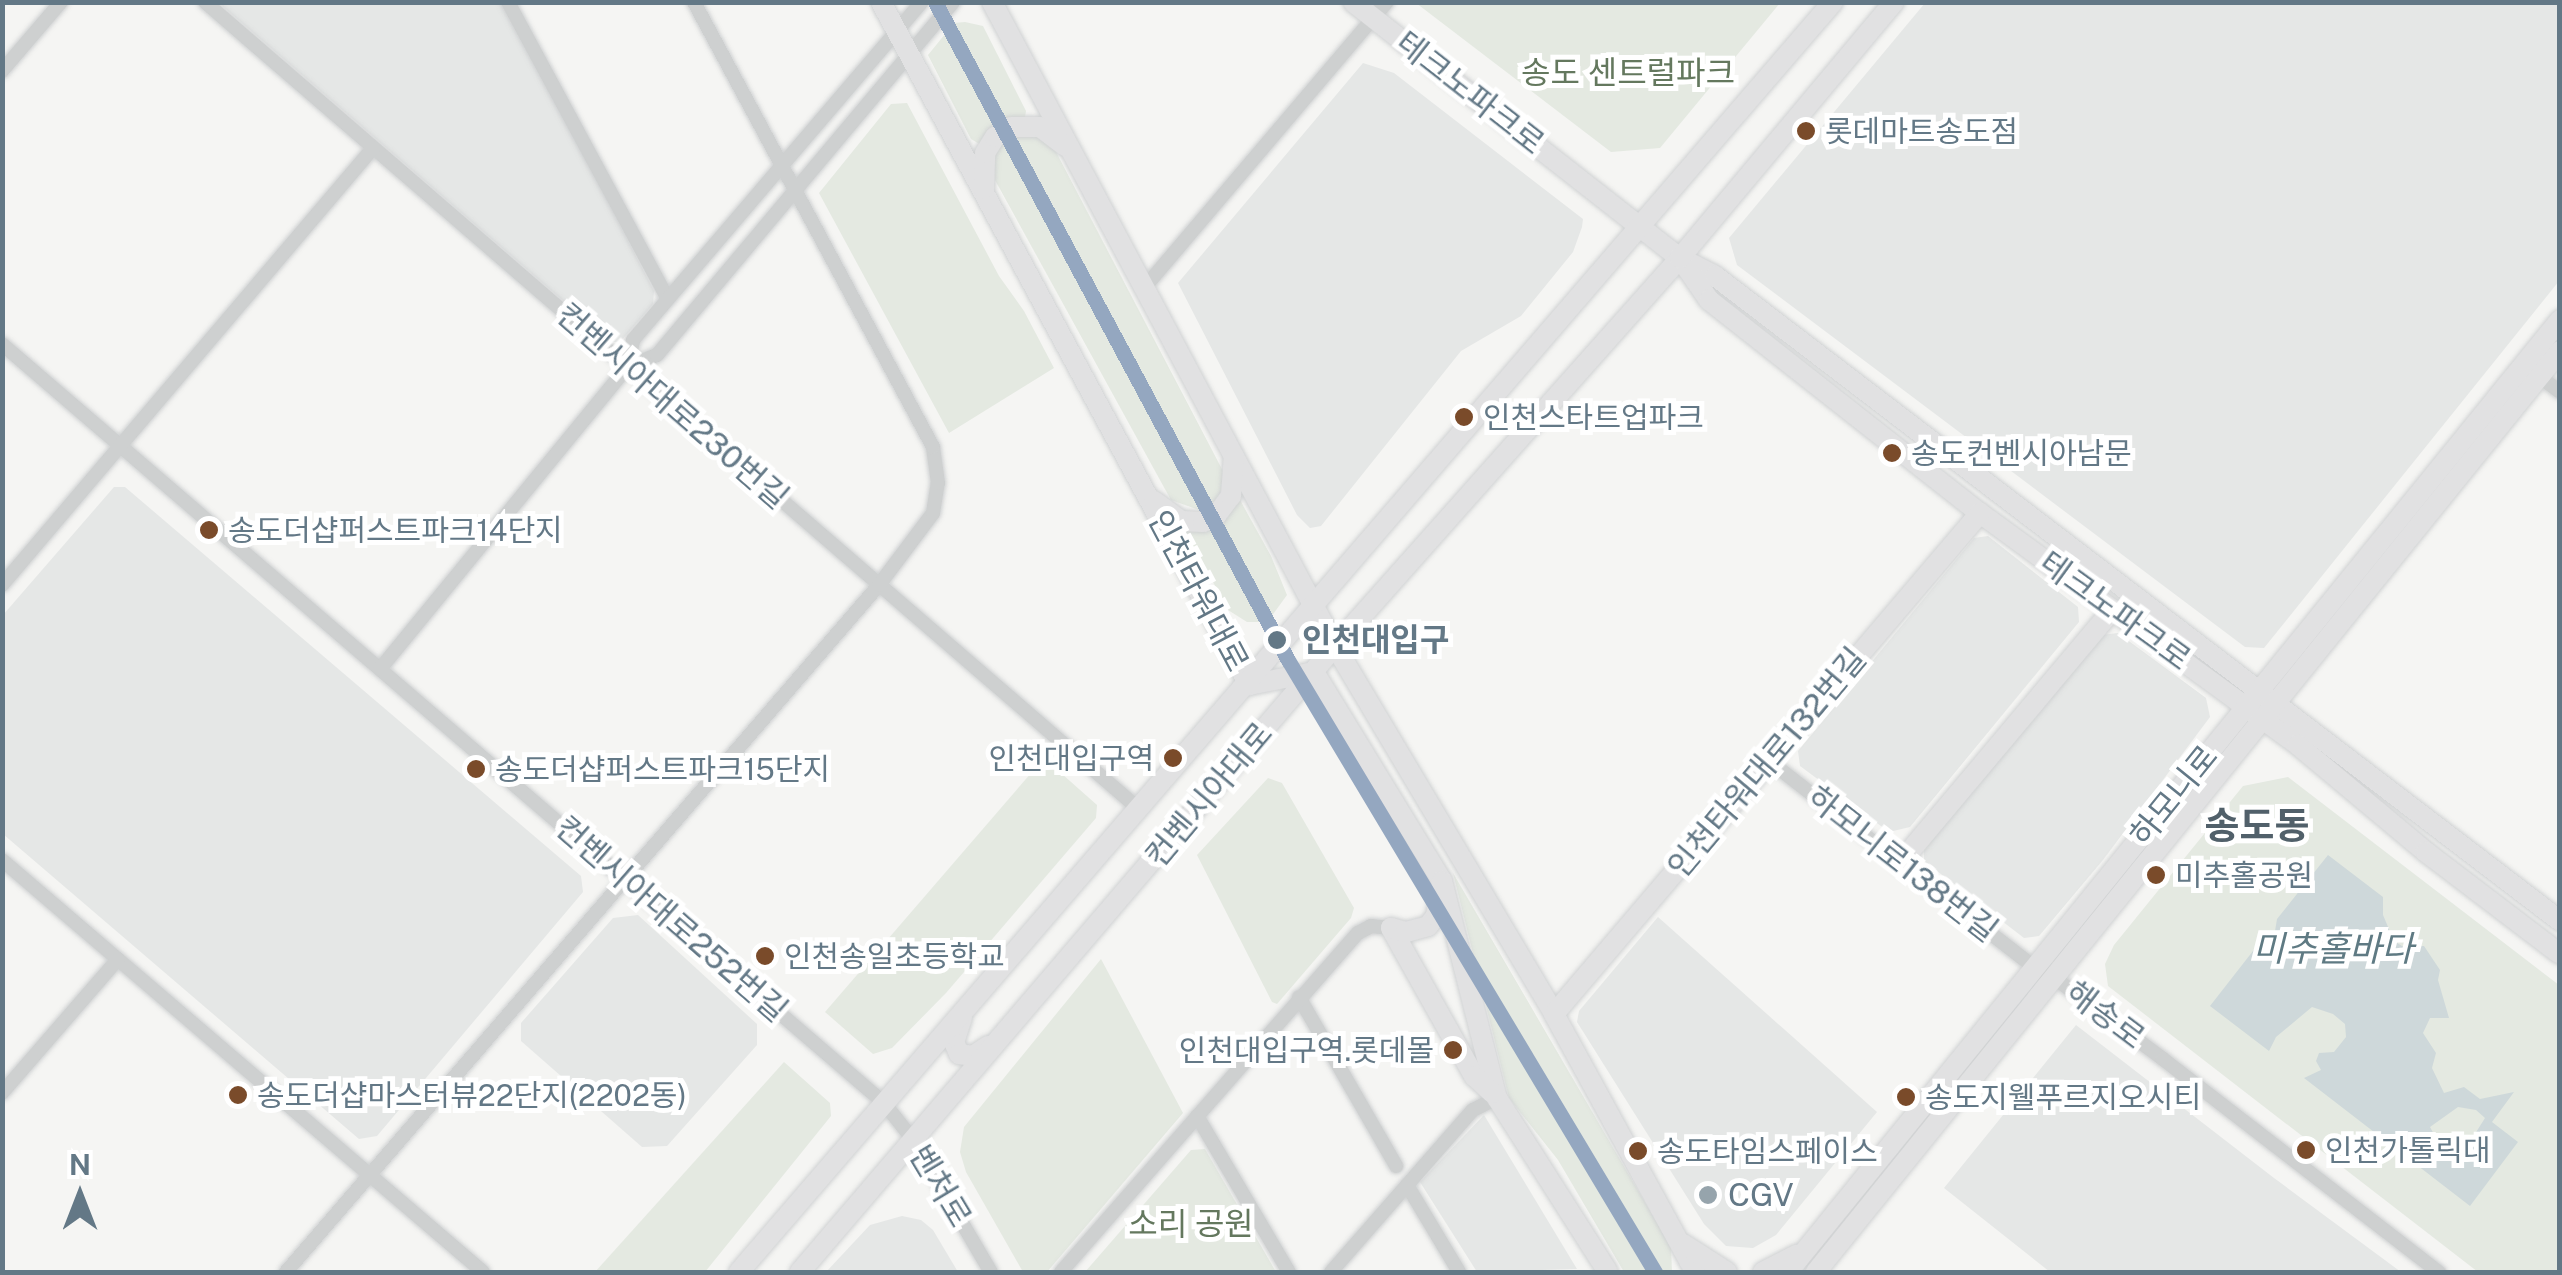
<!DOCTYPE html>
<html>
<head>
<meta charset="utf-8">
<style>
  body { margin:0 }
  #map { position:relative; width:2562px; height:1275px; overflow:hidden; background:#f5f5f3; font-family:"Public Sans","Noto Sans KR",sans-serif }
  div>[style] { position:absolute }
  .built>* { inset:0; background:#e5e7e6 }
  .green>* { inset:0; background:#e4e9e1 }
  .water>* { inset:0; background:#ced8da }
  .roads { filter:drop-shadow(0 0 2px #d0d2d3) drop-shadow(0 0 2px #d0d2d3) }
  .street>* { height:14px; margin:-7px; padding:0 7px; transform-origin:7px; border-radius:7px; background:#ced0d0 }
  .secondary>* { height:20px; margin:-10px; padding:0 10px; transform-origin:10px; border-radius:10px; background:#e1e1e2 }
  .metro-1>* { height:15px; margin:-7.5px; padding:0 7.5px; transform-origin:7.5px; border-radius:7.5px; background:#94a7c0 }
  .dots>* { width:28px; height:28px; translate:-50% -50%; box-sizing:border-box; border:5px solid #fff; border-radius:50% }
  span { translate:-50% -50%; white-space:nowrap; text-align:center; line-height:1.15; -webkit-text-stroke:10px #fff; paint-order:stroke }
  .bus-label { font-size:30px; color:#637886 }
  .left { translate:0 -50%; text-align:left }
  .right { translate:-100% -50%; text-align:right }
  .park-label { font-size:32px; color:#64785e }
  .street-label { font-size:32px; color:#637886 }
  .stop-label { font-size:32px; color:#637886; font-weight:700 }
  .poi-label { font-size:32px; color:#637886 }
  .water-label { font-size:35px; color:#5f7a83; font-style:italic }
  .quarter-label { font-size:38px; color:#51606a; font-weight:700 }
  .frame { position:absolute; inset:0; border:5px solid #637886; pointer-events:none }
  .north { position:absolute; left:30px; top:1145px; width:100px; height:100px; -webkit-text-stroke:8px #fff; paint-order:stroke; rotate:0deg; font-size:28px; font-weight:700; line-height:40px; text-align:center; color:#637886 }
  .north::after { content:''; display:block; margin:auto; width:35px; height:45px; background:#637886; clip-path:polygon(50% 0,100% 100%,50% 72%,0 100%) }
</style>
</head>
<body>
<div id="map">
  <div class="built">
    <i style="clip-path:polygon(219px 3px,505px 3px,654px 291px,653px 304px,620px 342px,611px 342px)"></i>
    <i style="clip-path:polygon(1925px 3px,2559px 3px,2559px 281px,2264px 648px,2245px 647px,1737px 265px,1729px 238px)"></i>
    <i style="clip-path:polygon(1363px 63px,1394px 73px,1583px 219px,1582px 227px,1573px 252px,1521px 316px,1461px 351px,1321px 526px,1310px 528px,1297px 515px,1178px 283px)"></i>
    <i style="clip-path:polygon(114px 487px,125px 487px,581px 876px,583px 892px,377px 1136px,359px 1139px,3px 834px,3px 615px)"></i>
    <i style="clip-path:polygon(1988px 536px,2078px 607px,2079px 622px,1910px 827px,1889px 832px,1800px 766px,1798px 751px,1974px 538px)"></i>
    <i style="clip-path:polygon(2118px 633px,2206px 698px,2210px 717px,2103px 860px,2039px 936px,2024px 938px,1924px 861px,1924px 850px,2101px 635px)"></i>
    <i style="clip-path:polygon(638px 915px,757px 1024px,757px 1045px,667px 1146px,642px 1147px,521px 1041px,521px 1023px,613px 918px)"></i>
    <i style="clip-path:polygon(1658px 917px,1877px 1112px,1776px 1235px,1753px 1248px,1726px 1246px,1704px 1224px,1577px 1022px,1579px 1011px)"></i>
    <i style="clip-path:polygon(2076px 1025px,2274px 1178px,2401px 1272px,2050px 1272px,1944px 1188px)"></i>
    <i style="clip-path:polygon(1484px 1115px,1577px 1269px,1477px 1272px,1420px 1182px)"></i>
    <i style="clip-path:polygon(902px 1216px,921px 1220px,933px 1230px,958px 1272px,826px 1272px,870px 1225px)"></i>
  </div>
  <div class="green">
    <i style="clip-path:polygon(1416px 3px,1780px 3px,1660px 148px,1611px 152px)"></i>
    <i style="clip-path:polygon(965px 22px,983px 26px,1026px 111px,1025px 117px,981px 145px,971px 139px,928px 55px,954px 23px)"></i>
    <i style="clip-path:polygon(907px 103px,999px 276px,1024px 311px,1054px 368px,949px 433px,819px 193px,891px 104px)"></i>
    <i style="clip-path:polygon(1035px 132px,1055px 150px,1224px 473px,1219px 499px,1199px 510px,1171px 500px,995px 180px,993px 154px,1003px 138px)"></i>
    <i style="clip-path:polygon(1234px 499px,1240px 500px,1271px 556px,1287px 595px,1271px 617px,1259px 622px,1247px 622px,1228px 610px,1199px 556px,1180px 535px,1182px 528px)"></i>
    <i style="clip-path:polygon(1044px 758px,1097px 805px,1096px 818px,946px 993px,892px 1048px,873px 1054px,825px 1012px)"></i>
    <i style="clip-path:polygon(2288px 777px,2559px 985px,2559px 1272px,2478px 1272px,2108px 986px,2105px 964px,2114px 945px,2243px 786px)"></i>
    <i style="clip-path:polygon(1268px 778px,1282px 783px,1354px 908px,1351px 918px,1277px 1004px,1272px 1002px,1197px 855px)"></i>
    <i style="clip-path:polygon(1453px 873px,1671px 1247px,1672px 1272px,1624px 1272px,1558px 1160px,1509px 1098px)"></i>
    <i style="clip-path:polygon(1101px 959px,1183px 1113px,1047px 1272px,1023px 1272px,966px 1172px,960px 1152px,964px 1127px)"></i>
    <i style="clip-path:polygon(784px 1062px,830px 1103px,831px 1116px,705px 1272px,595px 1272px)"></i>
    <i style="clip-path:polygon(1205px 1149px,1276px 1272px,1085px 1272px,1191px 1150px)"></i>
  </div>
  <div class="water">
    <i style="clip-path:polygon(evenodd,2328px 855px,2383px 897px,2383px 915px,2394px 941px,2402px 946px,2424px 946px,2440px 970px,2438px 980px,2449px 1018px,2430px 1018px,2423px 1033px,2436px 1053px,2432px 1068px,2444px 1093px,2464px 1087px,2480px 1099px,2514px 1092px,2492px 1122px,2518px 1142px,2470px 1206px,2304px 1078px,2321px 1070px,2316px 1061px,2319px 1053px,2334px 1052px,2346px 1037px,2345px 1024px,2333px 1014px,2312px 1007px,2276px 1037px,2269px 1051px,2210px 1006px,2260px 942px,2274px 937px,2277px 919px,2328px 855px,2458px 1107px,2476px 1110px,2485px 1118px,2473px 1137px,2442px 1149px,2430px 1127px,2458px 1107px)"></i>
  </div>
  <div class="roads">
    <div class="street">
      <i style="left:205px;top:2px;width:1236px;rotate:40.83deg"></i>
      <i style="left:508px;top:2px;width:337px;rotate:61.7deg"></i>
      <i style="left:2px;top:71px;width:91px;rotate:-49.5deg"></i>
      <i style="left:1145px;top:287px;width:374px;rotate:-49.7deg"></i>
      <i style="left:2px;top:344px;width:1164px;rotate:40.71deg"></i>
      <i style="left:884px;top:1103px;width:48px;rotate:51.7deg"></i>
      <i style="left:914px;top:1141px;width:152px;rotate:59.6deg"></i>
      <i style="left:627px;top:367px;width:32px;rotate:-22deg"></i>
      <i style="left:657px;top:355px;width:461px;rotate:-50deg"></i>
      <i style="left:2539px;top:376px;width:26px;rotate:37deg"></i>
      <i style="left:2px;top:585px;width:573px;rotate:-49.67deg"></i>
      <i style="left:380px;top:669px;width:390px;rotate:-50.7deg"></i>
      <i style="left:627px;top:367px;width:28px;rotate:-77deg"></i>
      <i style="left:633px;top:340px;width:445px;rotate:-49.5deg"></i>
      <i style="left:1768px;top:760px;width:338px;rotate:37.9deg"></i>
      <i style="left:2035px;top:968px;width:24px;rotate:28deg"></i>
      <i style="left:2056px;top:979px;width:134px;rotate:36.8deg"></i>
      <i style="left:2163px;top:1059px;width:349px;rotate:37.7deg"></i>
      <i style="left:2px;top:860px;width:633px;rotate:40.58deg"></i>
      <i style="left:1299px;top:997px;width:195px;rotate:60.1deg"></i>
      <i style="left:2px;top:1093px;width:177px;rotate:-49.1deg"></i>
      <i style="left:1197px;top:1116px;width:181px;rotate:59.5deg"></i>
      <i style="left:1407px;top:1185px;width:101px;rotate:59.1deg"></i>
      <i style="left:286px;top:1272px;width:908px;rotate:-49.2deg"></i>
      <i style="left:879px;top:585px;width:90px;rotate:-53.1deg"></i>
      <i style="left:933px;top:513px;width:30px;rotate:-81deg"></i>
      <i style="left:938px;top:483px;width:36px;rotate:-98deg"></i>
      <i style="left:933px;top:447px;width:505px;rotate:-118.24deg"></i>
      <i style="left:1061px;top:1272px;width:451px;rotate:-48.8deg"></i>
      <i style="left:1358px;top:933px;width:15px;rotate:-28deg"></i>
      <i style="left:1371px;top:926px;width:20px;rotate:6deg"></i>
      <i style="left:1331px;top:1272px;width:215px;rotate:-48.8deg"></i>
      <i style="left:1473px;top:1110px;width:27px;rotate:-27deg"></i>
    </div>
    <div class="secondary">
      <i style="left:881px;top:2px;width:776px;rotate:61.68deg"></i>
      <i style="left:1249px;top:685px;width:66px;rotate:-11.3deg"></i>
      <i style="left:1314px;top:672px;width:245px;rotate:58.5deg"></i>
      <i style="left:1442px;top:881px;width:224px;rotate:75.8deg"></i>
      <i style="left:1497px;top:1098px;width:206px;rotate:57.5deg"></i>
      <i style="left:992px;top:2px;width:730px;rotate:61.96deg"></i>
      <i style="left:1335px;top:646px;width:428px;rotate:59.2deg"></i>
      <i style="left:1554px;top:1014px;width:294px;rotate:61.3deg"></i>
      <i style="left:1353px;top:2px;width:415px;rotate:38.1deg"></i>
      <i style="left:1680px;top:258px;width:39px;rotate:27deg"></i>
      <i style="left:1715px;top:276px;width:1063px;rotate:37.35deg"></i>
      <i style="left:984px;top:189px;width:36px;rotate:-88deg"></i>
      <i style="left:985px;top:153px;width:19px;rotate:-58deg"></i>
      <i style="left:995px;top:137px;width:19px;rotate:-32deg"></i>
      <i style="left:1011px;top:127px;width:29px"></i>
      <i style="left:1040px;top:127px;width:31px;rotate:37deg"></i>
      <i style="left:1680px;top:258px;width:51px;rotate:55.4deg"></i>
      <i style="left:1709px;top:300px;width:345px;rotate:38.2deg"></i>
      <i style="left:1980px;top:513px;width:394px;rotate:36.1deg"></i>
      <i style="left:2298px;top:745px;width:167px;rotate:39.9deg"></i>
      <i style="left:2426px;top:852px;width:168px;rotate:37.3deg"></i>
      <i style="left:1154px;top:501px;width:34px;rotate:36deg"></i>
      <i style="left:1182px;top:521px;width:21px;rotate:3deg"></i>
      <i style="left:1203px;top:522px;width:13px;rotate:-23deg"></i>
      <i style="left:1215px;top:517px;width:26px;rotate:-53deg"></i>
      <i style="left:1231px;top:496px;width:39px;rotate:-86deg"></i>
      <i style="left:1900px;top:863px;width:331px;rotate:-50deg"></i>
      <i style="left:1391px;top:928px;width:170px;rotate:60.7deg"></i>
      <i style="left:1474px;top:1076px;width:25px;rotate:43deg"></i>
      <i style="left:1391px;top:928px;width:16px;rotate:15deg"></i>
      <i style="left:1406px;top:932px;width:23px;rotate:-15deg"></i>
      <i style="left:1428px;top:926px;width:13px;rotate:-51deg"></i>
      <i style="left:1436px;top:916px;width:34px;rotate:-80deg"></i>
      <i style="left:1554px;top:1014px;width:658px;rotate:-49.63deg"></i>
      <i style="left:962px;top:1018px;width:25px;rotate:108deg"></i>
      <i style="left:954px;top:1042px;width:13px;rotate:67deg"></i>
      <i style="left:959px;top:1054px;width:14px;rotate:8deg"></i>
      <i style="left:973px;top:1056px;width:18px;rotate:-34deg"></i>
      <i style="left:1683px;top:1244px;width:52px;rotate:32.5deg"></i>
      <i style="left:739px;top:1272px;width:1676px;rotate:-49.26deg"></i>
      <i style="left:800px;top:1272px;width:823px;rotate:-49.48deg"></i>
      <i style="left:1335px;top:646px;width:519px;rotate:-48.36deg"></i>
      <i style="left:1680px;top:258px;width:334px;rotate:-50.1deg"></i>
      <i style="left:1763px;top:1272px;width:38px;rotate:-27deg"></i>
      <i style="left:1788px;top:1272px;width:1226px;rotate:-50.96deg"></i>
      <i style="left:1816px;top:1272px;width:1184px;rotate:-51.07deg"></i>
    </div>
  </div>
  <div class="metro-1">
    <i style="left:935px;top:2px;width:747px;rotate:61.79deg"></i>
    <i style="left:1288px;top:660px;width:714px;rotate:59.05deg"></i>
  </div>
  <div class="dots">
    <i style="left:1806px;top:131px;background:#7a4b2a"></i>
    <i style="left:1464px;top:417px;background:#7a4b2a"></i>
    <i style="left:1892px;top:453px;background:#7a4b2a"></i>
    <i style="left:209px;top:530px;background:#7a4b2a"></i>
    <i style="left:1277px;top:640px;background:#637886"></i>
    <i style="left:1173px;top:758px;background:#7a4b2a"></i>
    <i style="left:476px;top:769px;background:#7a4b2a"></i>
    <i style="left:2156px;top:875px;background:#7a4b2a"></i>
    <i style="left:765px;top:956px;background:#7a4b2a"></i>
    <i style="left:1453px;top:1050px;background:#7a4b2a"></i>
    <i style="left:238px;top:1095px;background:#7a4b2a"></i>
    <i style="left:1906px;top:1097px;background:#7a4b2a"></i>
    <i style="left:2306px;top:1150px;background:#7a4b2a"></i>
    <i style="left:1638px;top:1151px;background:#7a4b2a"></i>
    <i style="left:1708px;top:1195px;background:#96a4ac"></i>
  </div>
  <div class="bus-label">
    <span class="left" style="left:1825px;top:131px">롯데마트송도점</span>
    <span class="left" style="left:1483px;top:417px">인천스타트업파크</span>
    <span class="left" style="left:1911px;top:453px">송도컨벤시아남문</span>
    <span class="left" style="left:228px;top:530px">송도더샵퍼스트파크14단지</span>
    <span class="right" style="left:1154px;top:758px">인천대입구역</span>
    <span class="left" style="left:495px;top:769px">송도더샵퍼스트파크15단지</span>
    <span class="left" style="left:2175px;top:875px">미추홀공원</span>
    <span class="left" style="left:784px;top:956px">인천송일초등학교</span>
    <span class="right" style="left:1434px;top:1050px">인천대입구역.롯데몰</span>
    <span class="left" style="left:257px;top:1095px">송도더샵마스터뷰22단지(2202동)</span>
    <span class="left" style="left:1925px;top:1097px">송도지웰푸르지오시티</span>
    <span class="left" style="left:2325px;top:1150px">인천가톨릭대</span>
    <span class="left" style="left:1657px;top:1151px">송도타임스페이스</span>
  </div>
  <div class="park-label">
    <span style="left:1628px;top:73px">송도 센트럴파크</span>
    <span style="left:1191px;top:1224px">소리 공원</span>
  </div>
  <div class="street-label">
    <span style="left:1470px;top:93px;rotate:38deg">테크노파크로</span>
    <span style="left:672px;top:406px;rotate:41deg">컨벤시아대로230번길</span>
    <span style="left:1198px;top:591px;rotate:62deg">인천타워대로</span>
    <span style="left:2115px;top:611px;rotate:36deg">테크노파크로</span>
    <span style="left:1767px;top:763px;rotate:-50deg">인천타워대로132번길</span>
    <span style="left:1209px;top:795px;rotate:-50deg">컨벤시아대로</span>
    <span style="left:2174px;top:796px;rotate:-51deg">하모니로</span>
    <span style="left:1902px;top:864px;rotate:38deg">하모니로138번길</span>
    <span style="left:671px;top:919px;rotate:41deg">컨벤시아대로252번길</span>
    <span style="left:2105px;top:1015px;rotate:37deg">해송로</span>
    <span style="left:940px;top:1186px;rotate:59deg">벤처로</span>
  </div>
  <div class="stop-label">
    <span class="left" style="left:1302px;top:640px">인천대입구</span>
  </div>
  <div class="poi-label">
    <span class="left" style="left:1728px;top:1195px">CGV</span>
  </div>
  <div class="water-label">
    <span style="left:2333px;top:949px">미추홀바다</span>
  </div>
  <div class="quarter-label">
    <span style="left:2257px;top:826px">송도동</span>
  </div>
  <div class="frame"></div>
  <div class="north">N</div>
</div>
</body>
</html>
